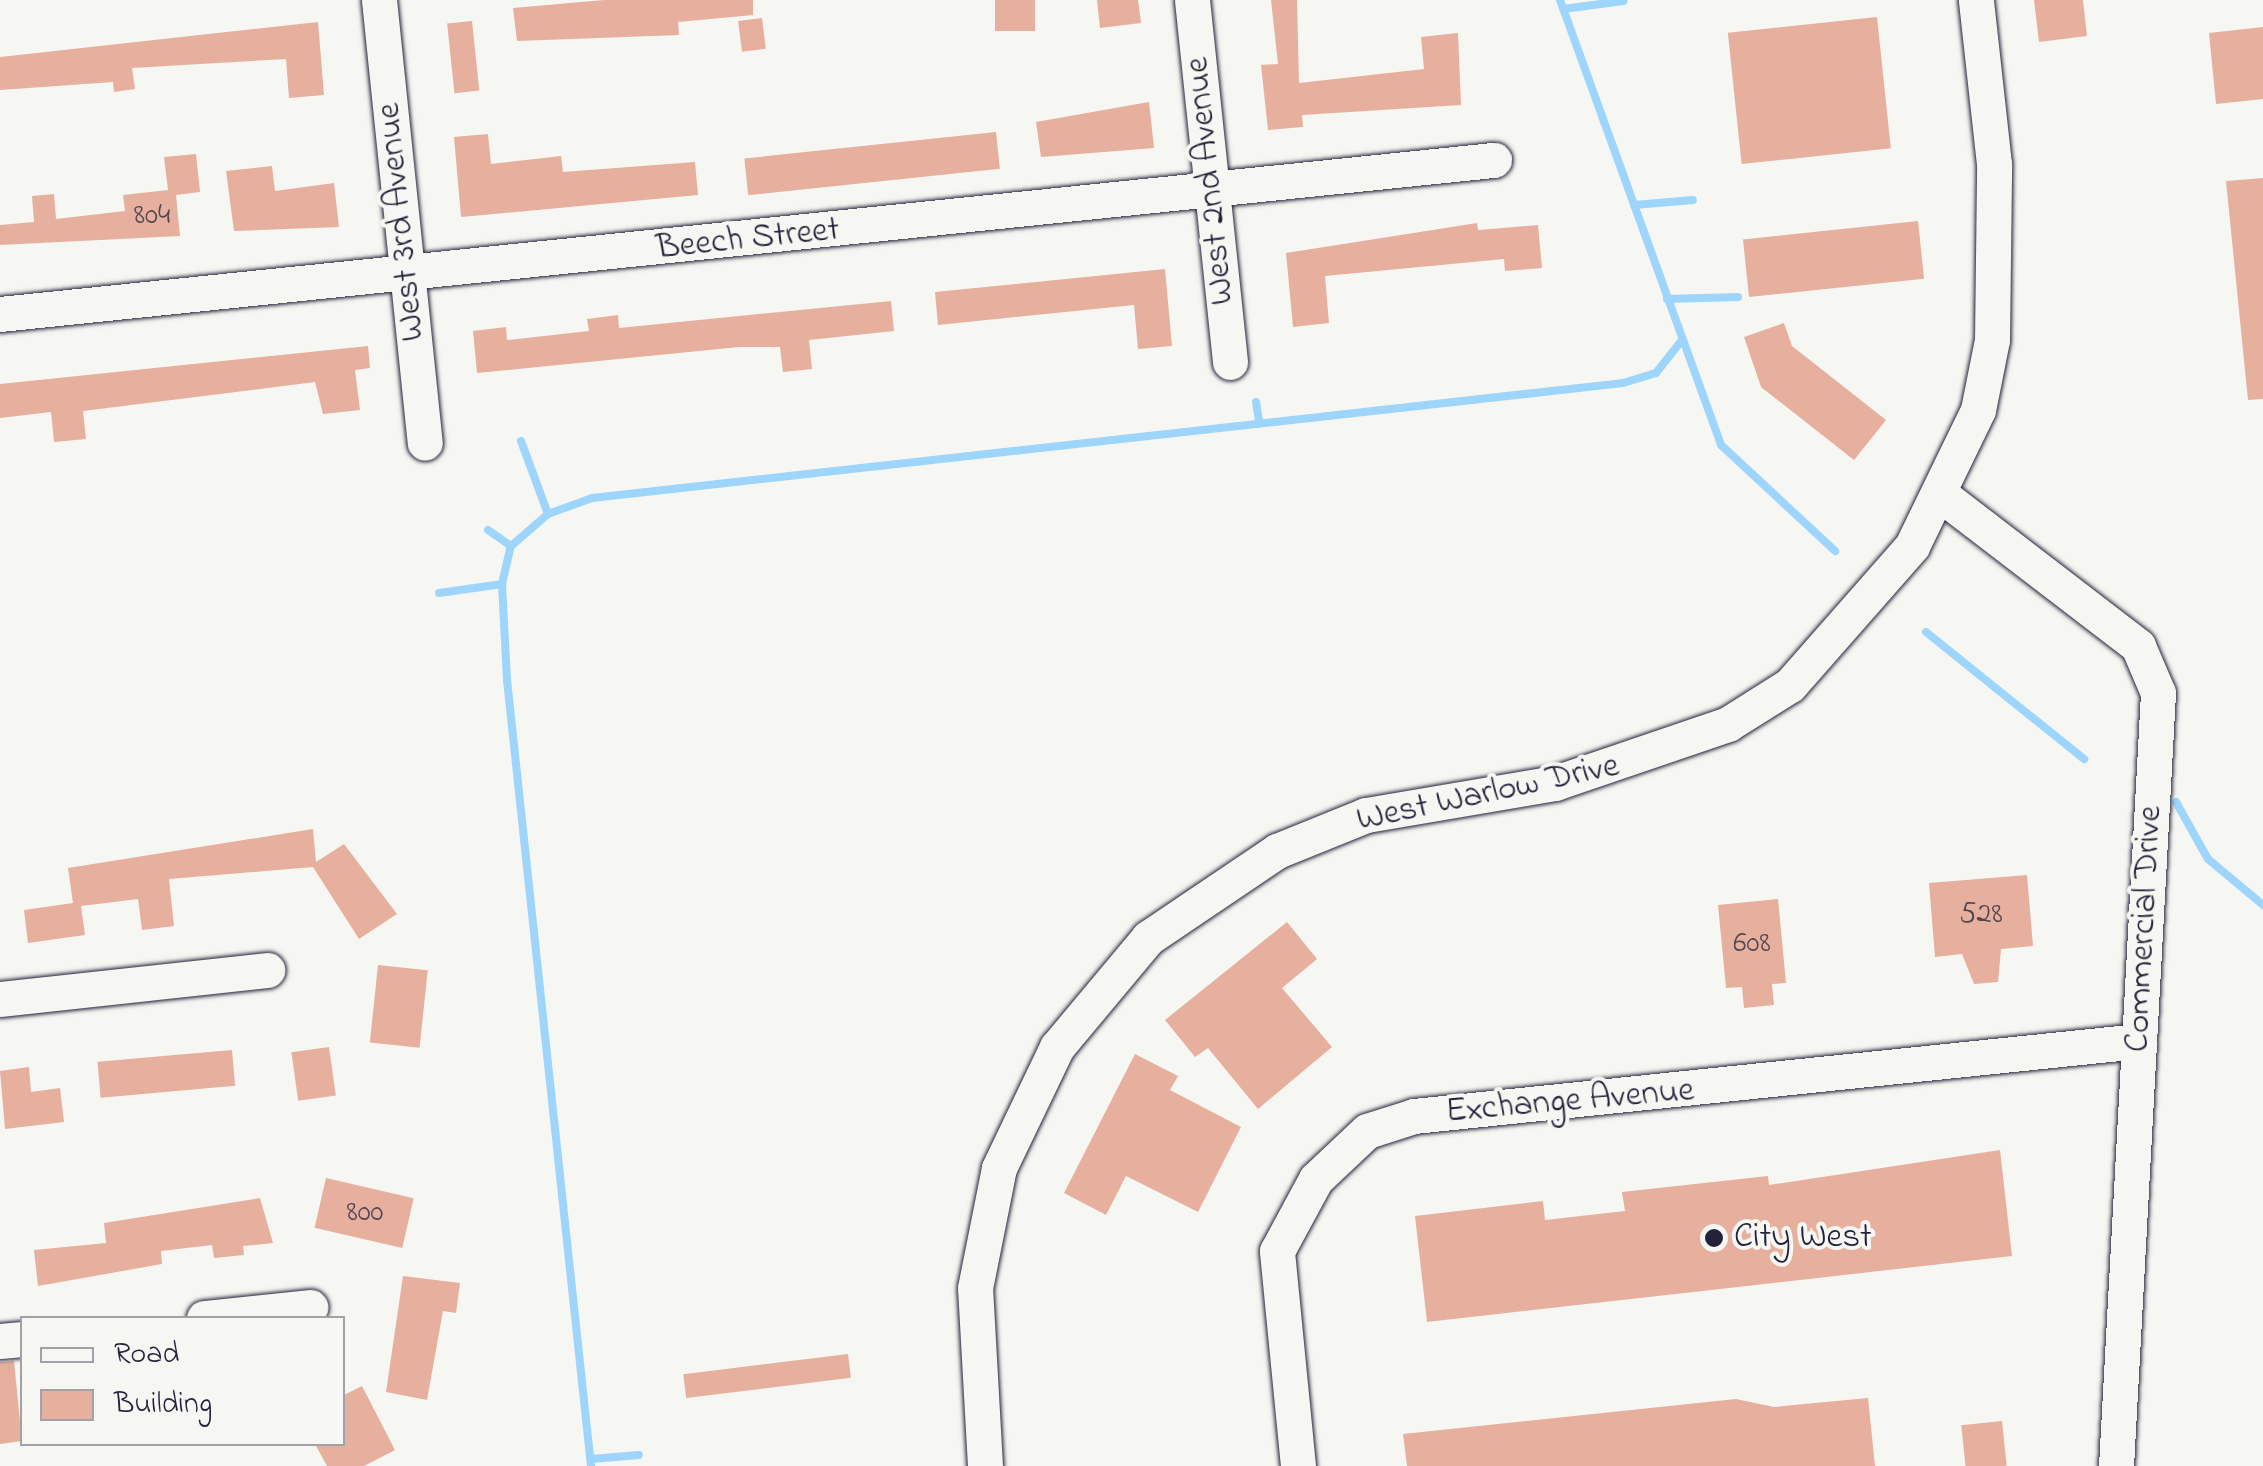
<!DOCTYPE html>
<html>
<head>
<meta charset="utf-8">
<style>
  body { margin:0 }
  #map { position:relative; width:2263px; height:1466px; overflow:hidden; background:#f6f6f2; font-family:"Indie Flower",sans-serif }
  div>[style] { position:absolute }
  .stream>* { height:8px; margin:-4px; padding:0 4px; transform-origin:4px; border-radius:4px; background:#9dd5fc }
  .building>* { inset:0; background:#e7b09e; transform-origin:0 0 }
  .roads { filter:drop-shadow(0 0 2px #22223b) drop-shadow(0 0 2px #22223b) }
  .minor>* { height:35px; margin:-17.5px; padding:0 17.5px; transform-origin:17.5px; border-radius:17.5px; background:#f6f6f2 }
  .dots>* { width:28px; height:28px; translate:-50% -50%; box-sizing:border-box; border:5px solid #f6f6f2; border-radius:50% }
  span { translate:-50% -50%; white-space:nowrap; text-align:center; line-height:1.15; -webkit-text-stroke:8px #f6f6f2; paint-order:stroke }
  .number-label { font-size:30px; color:#534654 }
  .number-label span { -webkit-text-stroke-width:0 }
  .street-label { font-size:35px; color:#22223b }
  .poi-label { font-size:35px; color:#22223b }
  .left { translate:0 -50%; text-align:left }
  .legend { position:absolute; left:20px; top:1316px; width:325px; height:130px; box-sizing:border-box; background:#f6f6f2; border:2px solid #a1a1a9; margin:0; padding:12px 18px; list-style:none; font-size:30px; color:#22223b }
  .legend li { display:flex; align-items:center; gap:20px; height:50px }
  .legend b { width:50px; border:2px solid #a1a1a9 }
</style>
</head>
<body>
<div id="map">
  <div class="stream">
    <i style="left:1560px;top:0;width:473px;rotate:70.1deg"></i>
    <i style="left:1721px;top:445px;width:156px;rotate:42.9deg"></i>
    <i style="left:1563px;top:9px;width:61px;rotate:-7.6deg"></i>
    <i style="left:1634px;top:205px;width:59px;rotate:-4.8deg"></i>
    <i style="left:1667px;top:299px;width:71px;rotate:-1.6deg"></i>
    <i style="left:1256px;top:402px;width:20px;rotate:81deg"></i>
    <i style="left:521px;top:441px;width:78px;rotate:69.7deg"></i>
    <i style="left:488px;top:530px;width:28px;rotate:35deg"></i>
    <i style="left:439px;top:593px;width:64px;rotate:-8.1deg"></i>
    <i style="left:1926px;top:632px;width:203px;rotate:38.8deg"></i>
    <i style="left:2176px;top:802px;width:65px;rotate:60.7deg"></i>
    <i style="left:2208px;top:859px;width:72px;rotate:39.9deg"></i>
    <i style="left:591px;top:1459px;width:48px;rotate:-4.8deg"></i>
    <i style="left:591px;top:1466px;width:790px;rotate:-96.1deg"></i>
    <i style="left:507px;top:680px;width:96px;rotate:-93deg"></i>
    <i style="left:502px;top:584px;width:39px;rotate:-77deg"></i>
    <i style="left:511px;top:546px;width:49px;rotate:-40.9deg"></i>
    <i style="left:548px;top:514px;width:47px;rotate:-20deg"></i>
    <i style="left:592px;top:498px;width:1037px;rotate:-6.36deg"></i>
    <i style="left:1623px;top:383px;width:34px;rotate:-17deg"></i>
    <i style="left:1656px;top:373px;width:42px;rotate:-51.8deg"></i>
  </div>
  <div class="building">
    <i style="clip-path:polygon(604px 0,753px 0,753px 15px,678px 22px,679px 35px,517px 41px,513px 8px)"></i>
    <i style="left:995px;top:0;width:40px;height:31px"></i>
    <i style="clip-path:polygon(1097px 0,1138px 0,1141px 23px,1100px 28px)"></i>
    <i style="clip-path:polygon(1271px 0,1297px 0,1299px 83px,1424px 69px,1421px 37px,1458px 33px,1461px 105px,1302px 115px,1303px 127px,1268px 130px,1261px 65px,1278px 64px)"></i>
    <i style="clip-path:polygon(2034px 0,2083px 0,2087px 36px,2039px 42px)"></i>
    <i style="left:1877px;top:17px;width:132px;height:150px;rotate:84deg"></i>
    <i style="left:762px;top:18px;width:31px;height:24px;rotate:83deg"></i>
    <i style="left:472px;top:21px;width:70px;height:25px;rotate:84deg"></i>
    <i style="clip-path:polygon(318px 22px,324px 95px,289px 98px,286px 59px,132px 68px,135px 89px,114px 92px,113px 82px,0 90px,0 57px)"></i>
    <i style="clip-path:polygon(2263px 27px,2263px 99px,2216px 104px,2209px 33px)"></i>
    <i style="clip-path:polygon(1149px 102px,1154px 148px,1041px 157px,1036px 122px)"></i>
    <i style="left:996px;top:132px;width:37px;height:253px;rotate:84deg"></i>
    <i style="clip-path:polygon(488px 134px,491px 164px,561px 156px,563px 172px,695px 162px,698px 195px,461px 217px,454px 137px)"></i>
    <i style="clip-path:polygon(196px 154px,200px 192px,176px 195px,180px 236px,0 245px,0 225px,34px 222px,32px 196px,54px 194px,56px 219px,125px 211px,123px 195px,168px 190px,164px 157px)"></i>
    <i style="clip-path:polygon(272px 166px,275px 191px,334px 183px,339px 227px,234px 231px,226px 171px)"></i>
    <i style="clip-path:polygon(2263px 178px,2263px 399px,2248px 400px,2226px 181px)"></i>
    <i style="left:1918px;top:221px;width:58px;height:176px;rotate:84deg"></i>
    <i style="clip-path:polygon(1477px 223px,1478px 230px,1538px 225px,1542px 268px,1505px 271px,1504px 259px,1325px 276px,1329px 323px,1293px 327px,1286px 253px)"></i>
    <i style="clip-path:polygon(1165px 269px,1172px 346px,1138px 349px,1134px 305px,938px 325px,935px 292px)"></i>
    <i style="clip-path:polygon(891px 301px,894px 331px,809px 340px,812px 369px,783px 372px,780px 347px,739px 347px,477px 373px,473px 331px,506px 327px,507px 340px,589px 331px,587px 319px,618px 315px,619px 328px)"></i>
    <i style="clip-path:polygon(1784px 323px,1792px 346px,1886px 420px,1854px 460px,1761px 387px,1744px 337px)"></i>
    <i style="clip-path:polygon(368px 346px,370px 368px,355px 370px,360px 410px,323px 414px,315px 382px,83px 411px,86px 439px,54px 442px,51px 412px,0 418px,0 384px)"></i>
    <i style="clip-path:polygon(313px 829px,316px 862px,344px 844px,397px 914px,359px 939px,313px 867px,169px 879px,174px 926px,142px 930px,138px 899px,81px 906px,85px 935px,28px 943px,24px 910px,73px 903px,68px 868px)"></i>
    <i style="clip-path:polygon(2027px 875px,2033px 946px,2001px 949px,1998px 982px,1974px 984px,1962px 954px,1935px 957px,1929px 883px)"></i>
    <i style="clip-path:polygon(1778px 899px,1786px 983px,1772px 984px,1774px 1005px,1744px 1008px,1742px 987px,1726px 988px,1718px 905px)"></i>
    <i style="clip-path:polygon(1287px 922px,1317px 959px,1282px 988px,1332px 1047px,1258px 1109px,1208px 1048px,1195px 1057px,1165px 1020px)"></i>
    <i style="left:378px;top:965px;width:50px;height:78px;rotate:6deg"></i>
    <i style="left:329px;top:1047px;width:49px;height:38px;rotate:82deg"></i>
    <i style="left:232px;top:1050px;width:36px;height:135px;rotate:85deg"></i>
    <i style="clip-path:polygon(1135px 1054px,1178px 1076px,1170px 1090px,1241px 1127px,1198px 1212px,1126px 1176px,1106px 1215px,1064px 1193px)"></i>
    <i style="clip-path:polygon(29px 1067px,31px 1092px,60px 1088px,64px 1122px,5px 1129px,0 1071px)"></i>
    <i style="clip-path:polygon(2000px 1150px,2012px 1256px,1427px 1322px,1415px 1216px,1543px 1201px,1545px 1220px,1625px 1211px,1622px 1192px,1768px 1176px,1769px 1185px)"></i>
    <i style="left:326px;top:1178px;width:90px;height:51px;rotate:13deg"></i>
    <i style="clip-path:polygon(260px 1198px,273px 1243px,243px 1246px,244px 1255px,214px 1258px,212px 1245px,161px 1251px,162px 1264px,38px 1286px,34px 1250px,106px 1243px,104px 1223px)"></i>
    <i style="clip-path:polygon(403px 1276px,460px 1283px,456px 1313px,443px 1311px,427px 1400px,386px 1392px)"></i>
    <i style="left:848px;top:1354px;width:24px;height:166px;rotate:83deg"></i>
    <i style="clip-path:polygon(14px 1361px,22px 1441px,0 1444px,0 1362px)"></i>
    <i style="clip-path:polygon(362px 1386px,395px 1450px,364px 1466px,327px 1466px,315px 1444px,342px 1444px,342px 1396px)"></i>
    <i style="clip-path:polygon(1868px 1398px,1875px 1466px,1407px 1466px,1403px 1434px,1736px 1399px,1774px 1407px)"></i>
    <i style="left:2002px;top:1421px;width:45px;height:41px;rotate:84deg"></i>
  </div>
  <div class="roads">
    <div class="minor">
      <i style="left:379px;top:0;width:445px;rotate:84.1deg"></i>
      <i style="left:1192px;top:0;width:364px;rotate:84deg"></i>
      <i style="left:0;top:314px;width:1502px;rotate:-5.89deg"></i>
      <i style="left:1940px;top:494px;width:250px;rotate:37.5deg"></i>
      <i style="left:2138px;top:646px;width:51px;rotate:66.9deg"></i>
      <i style="left:2158px;top:693px;width:774px;rotate:93.11deg"></i>
      <i style="left:0;top:999px;width:269px;rotate:-6.2deg"></i>
      <i style="left:204px;top:1318px;width:107px;rotate:-5.9deg"></i>
      <i style="left:0;top:1341px;width:22px;rotate:-5deg"></i>
      <i style="left:985px;top:1466px;width:178px;rotate:-93.2deg"></i>
      <i style="left:975px;top:1288px;width:122px;rotate:-78.7deg"></i>
      <i style="left:999px;top:1168px;width:134px;rotate:-64.4deg"></i>
      <i style="left:1057px;top:1047px;width:142px;rotate:-50.1deg"></i>
      <i style="left:1148px;top:938px;width:156px;rotate:-34deg"></i>
      <i style="left:1277px;top:851px;width:96px;rotate:-22deg"></i>
      <i style="left:1366px;top:815px;width:192px;rotate:-9.6deg"></i>
      <i style="left:1555px;top:783px;width:183px;rotate:-18.8deg"></i>
      <i style="left:1728px;top:724px;width:73px;rotate:-32.2deg"></i>
      <i style="left:1790px;top:685px;width:185px;rotate:-48.7deg"></i>
      <i style="left:1912px;top:546px;width:151px;rotate:-64.1deg"></i>
      <i style="left:1978px;top:410px;width:71px;rotate:-78.7deg"></i>
      <i style="left:1992px;top:340px;width:176px;rotate:-89.3deg"></i>
      <i style="left:1994px;top:164px;width:165px;rotate:-96.3deg"></i>
      <i style="left:1298px;top:1466px;width:216px;rotate:-95.6deg"></i>
      <i style="left:1277px;top:1251px;width:82px;rotate:-61.6deg"></i>
      <i style="left:1316px;top:1179px;width:70px;rotate:-43.3deg"></i>
      <i style="left:1367px;top:1131px;width:49px;rotate:-17.7deg"></i>
      <i style="left:1414px;top:1116px;width:729px;rotate:-5.91deg"></i>
    </div>
  </div>
  <div class="dots">
    <i style="left:1714px;top:1238px;background:#22223b"></i>
  </div>
  <div class="number-label">
    <span style="left:152px;top:216px">804</span>
    <span style="left:1981px;top:915px">528</span>
    <span style="left:1752px;top:944px">608</span>
    <span style="left:365px;top:1213px">800</span>
  </div>
  <div class="street-label">
    <span style="left:1211px;top:181px;rotate:-96deg">West 2nd Avenue</span>
    <span style="left:402px;top:222px;rotate:-96deg">West 3rd Avenue</span>
    <span style="left:748px;top:240px;rotate:-6deg">Beech Street</span>
    <span style="left:1488px;top:794px;rotate:-12deg">West Warlow Drive</span>
    <span style="left:2145px;top:929px;rotate:-87deg">Commercial Drive</span>
    <span style="left:1570px;top:1102px;rotate:-5deg">Exchange Avenue</span>
  </div>
  <div class="poi-label">
    <span class="left" style="left:1734px;top:1238px">City West</span>
  </div>
  <ul class="legend">
  <li><b style="height:12px;background:#f6f6f2"></b>Road</li>
  <li><b style="height:28px;background:#e7b09e"></b>Building</li>
  </ul>
</div>
</body>
</html>
